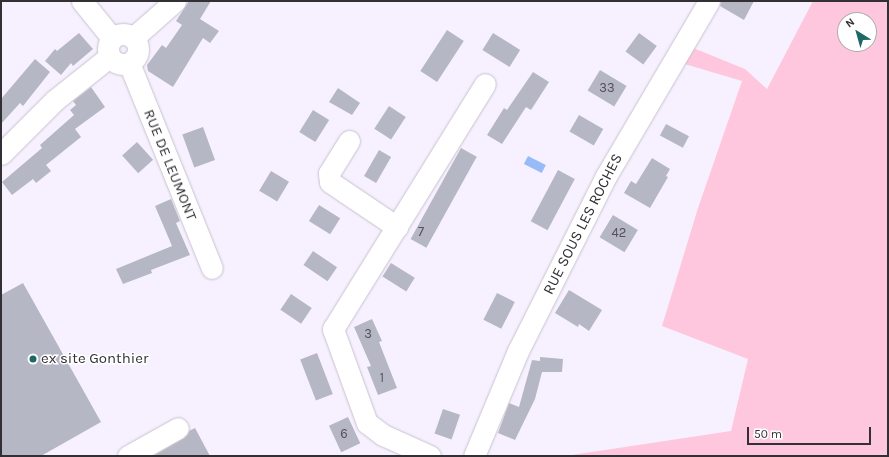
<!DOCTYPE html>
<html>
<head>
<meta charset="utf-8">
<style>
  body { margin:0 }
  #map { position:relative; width:889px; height:457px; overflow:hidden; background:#f7f1ff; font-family:Karla,sans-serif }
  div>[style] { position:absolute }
  .green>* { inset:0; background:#ffc7dd }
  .water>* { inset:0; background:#96bbf6; transform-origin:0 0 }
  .building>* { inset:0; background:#b6b7c4; transform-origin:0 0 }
  .roads { filter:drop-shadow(0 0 1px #c8c2cf) drop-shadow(0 0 1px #c8c2cf) }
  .minor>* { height:21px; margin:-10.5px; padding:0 10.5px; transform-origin:10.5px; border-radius:10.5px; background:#fff }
  .minor>.ring { margin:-10.5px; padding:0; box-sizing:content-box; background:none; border:21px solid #fff; border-radius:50% }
  .dots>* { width:11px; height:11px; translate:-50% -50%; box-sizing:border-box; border:2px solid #fff; border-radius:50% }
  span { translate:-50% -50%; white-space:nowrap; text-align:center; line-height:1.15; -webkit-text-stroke:3px #fff; paint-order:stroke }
  .number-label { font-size:13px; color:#535259 }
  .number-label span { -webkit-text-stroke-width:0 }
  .street-label { font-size:15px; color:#323035 }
  .poi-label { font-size:15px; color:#323035 }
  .left { translate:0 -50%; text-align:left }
  .frame { position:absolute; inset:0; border:2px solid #323035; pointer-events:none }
  .north { position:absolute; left:837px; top:12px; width:40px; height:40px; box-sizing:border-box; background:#fff; border:1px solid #adacae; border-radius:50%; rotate:323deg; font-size:11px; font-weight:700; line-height:16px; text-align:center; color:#323035 }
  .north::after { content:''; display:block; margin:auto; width:14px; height:18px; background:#1e6964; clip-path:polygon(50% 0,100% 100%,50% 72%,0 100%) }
  .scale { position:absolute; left:747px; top:427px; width:124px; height:18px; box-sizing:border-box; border:2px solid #323035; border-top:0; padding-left:5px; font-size:12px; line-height:14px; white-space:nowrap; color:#323035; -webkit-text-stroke:3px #fff; paint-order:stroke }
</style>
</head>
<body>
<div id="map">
  <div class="green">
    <i style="clip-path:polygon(evenodd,813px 1px,888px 1px,888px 456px,565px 456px,731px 431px,748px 359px,662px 326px,698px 208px,742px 81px,678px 62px,686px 45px,745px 69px,767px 89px,813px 1px,845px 20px,869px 20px,869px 44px,845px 44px,845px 20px)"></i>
  </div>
  <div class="water">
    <i style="left:528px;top:156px;width:20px;height:9px;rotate:27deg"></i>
  </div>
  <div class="building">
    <i style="clip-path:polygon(189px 1px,211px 1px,200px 19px,219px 31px,210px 43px,203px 38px,173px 87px,148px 71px,147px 65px,162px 45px,166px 48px,182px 25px,176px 21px)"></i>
    <i style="clip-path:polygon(721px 1px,754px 1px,744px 20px,720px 6px)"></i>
    <i style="left:447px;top:30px;width:20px;height:49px;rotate:33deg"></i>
    <i style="clip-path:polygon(79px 33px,93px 49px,73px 66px,71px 63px,61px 75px,45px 61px,55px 49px,57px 51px)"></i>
    <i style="left:493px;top:33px;width:32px;height:20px;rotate:32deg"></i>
    <i style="left:639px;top:33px;width:22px;height:23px;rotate:36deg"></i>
    <i style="clip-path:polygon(35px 59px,50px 72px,23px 106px,20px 103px,1px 124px,1px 99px)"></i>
    <i style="left:600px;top:70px;width:31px;height:24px;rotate:31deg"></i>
    <i style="clip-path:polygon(533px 72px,549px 82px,531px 110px,526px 107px,502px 144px,487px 135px,504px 108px,507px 110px)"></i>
    <i style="clip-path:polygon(91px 87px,105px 107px,75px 129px,81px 137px,46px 165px,51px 171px,36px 183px,33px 179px,12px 195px,2px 182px,42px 148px,40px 145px,74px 115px,70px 110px,76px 105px,73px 101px)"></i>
    <i style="clip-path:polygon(338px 88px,360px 103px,352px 115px,329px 102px)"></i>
    <i style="left:389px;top:106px;width:20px;height:27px;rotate:33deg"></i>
    <i style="left:313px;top:110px;width:19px;height:26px;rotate:32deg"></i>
    <i style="left:579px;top:115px;width:28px;height:19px;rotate:30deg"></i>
    <i style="left:666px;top:124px;width:26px;height:13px;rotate:28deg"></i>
    <i style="left:203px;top:127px;width:35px;height:22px;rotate:70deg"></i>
    <i style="left:137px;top:142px;width:24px;height:20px;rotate:48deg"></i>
    <i style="left:461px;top:148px;width:18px;height:104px;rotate:29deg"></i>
    <i style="left:379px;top:150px;width:14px;height:30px;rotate:30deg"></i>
    <i style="clip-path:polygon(652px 158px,670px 169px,666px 176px,668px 177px,650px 208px,624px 193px,631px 181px,636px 184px)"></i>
    <i style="left:558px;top:170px;width:19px;height:58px;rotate:28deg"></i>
    <i style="left:271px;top:171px;width:21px;height:23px;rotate:31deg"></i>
    <i style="clip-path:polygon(171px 199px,180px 221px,176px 223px,190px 255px,151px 270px,152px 273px,123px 284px,116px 269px,172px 246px,155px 206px)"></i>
    <i style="left:319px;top:205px;width:25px;height:19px;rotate:32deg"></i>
    <i style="left:613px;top:215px;width:29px;height:26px;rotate:31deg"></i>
    <i style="left:313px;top:251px;width:29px;height:17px;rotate:34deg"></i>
    <i style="left:391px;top:263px;width:28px;height:16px;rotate:32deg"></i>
    <i style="clip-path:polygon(23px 283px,101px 422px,41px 456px,1px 456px,1px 295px)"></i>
    <i style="clip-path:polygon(569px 290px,602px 310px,589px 331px,579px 324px,578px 327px,555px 313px)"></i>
    <i style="left:497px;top:293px;width:20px;height:30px;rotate:27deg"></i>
    <i style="left:291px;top:294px;width:25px;height:19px;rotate:34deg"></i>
    <i style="clip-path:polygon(372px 319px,382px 341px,379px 342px,397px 388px,378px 395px,367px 367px,371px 366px,354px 327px)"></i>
    <i style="left:317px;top:353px;width:44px;height:18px;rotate:69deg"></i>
    <i style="clip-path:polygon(540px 357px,563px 359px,562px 372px,542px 372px,535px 399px,515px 440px,498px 433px,509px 403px,519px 407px,532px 360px,540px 361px)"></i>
    <i style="left:443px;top:409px;width:18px;height:26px;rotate:19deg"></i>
    <i style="left:348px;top:417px;width:29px;height:21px;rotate:65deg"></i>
    <i style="clip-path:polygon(195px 428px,210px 456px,153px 456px,184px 438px,189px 431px)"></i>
  </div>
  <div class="roads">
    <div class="minor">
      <i style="left:82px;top:1px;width:48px;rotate:51deg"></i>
      <i class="ring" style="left:108px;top:34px;width:9px;height:9px"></i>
      <i style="left:133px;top:38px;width:56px;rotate:-41.4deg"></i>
      <i style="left:129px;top:63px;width:221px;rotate:68deg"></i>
      <i style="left:349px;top:141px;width:38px;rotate:122deg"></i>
      <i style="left:329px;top:173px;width:9px;rotate:84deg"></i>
      <i style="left:330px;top:182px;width:81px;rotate:33.9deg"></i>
      <i style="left:1px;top:154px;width:76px;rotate:-45deg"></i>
      <i style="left:55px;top:100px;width:69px;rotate:-38.5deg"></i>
      <i style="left:128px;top:456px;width:57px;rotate:-29.2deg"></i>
      <i style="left:430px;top:456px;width:51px;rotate:-155.9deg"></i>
      <i style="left:383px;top:435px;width:20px;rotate:-143deg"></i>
      <i style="left:367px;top:423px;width:100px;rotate:-109.9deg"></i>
      <i style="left:333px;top:329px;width:288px;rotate:-58.2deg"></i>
      <i style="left:474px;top:456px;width:114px;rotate:-67.3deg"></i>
      <i style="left:518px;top:351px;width:196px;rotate:-63.3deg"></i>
      <i style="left:606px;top:176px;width:203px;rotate:-59.5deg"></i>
    </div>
  </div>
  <div class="dots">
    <i style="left:33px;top:359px;background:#1e6964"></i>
  </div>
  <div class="number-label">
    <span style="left:607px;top:88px">33</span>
    <span style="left:421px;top:232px">7</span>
    <span style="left:619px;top:233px">42</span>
    <span style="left:368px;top:334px">3</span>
    <span style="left:382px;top:378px">1</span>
    <span style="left:344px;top:434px">6</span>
  </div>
  <div class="street-label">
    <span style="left:170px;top:165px;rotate:68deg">RUE DE LEUMONT</span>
    <span style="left:583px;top:224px;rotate:-63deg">RUE SOUS LES ROCHES</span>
  </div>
  <div class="poi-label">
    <span class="left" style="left:41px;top:359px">ex site Gonthier</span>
  </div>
  <div class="frame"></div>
  <div class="north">N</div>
  <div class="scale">50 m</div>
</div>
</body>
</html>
